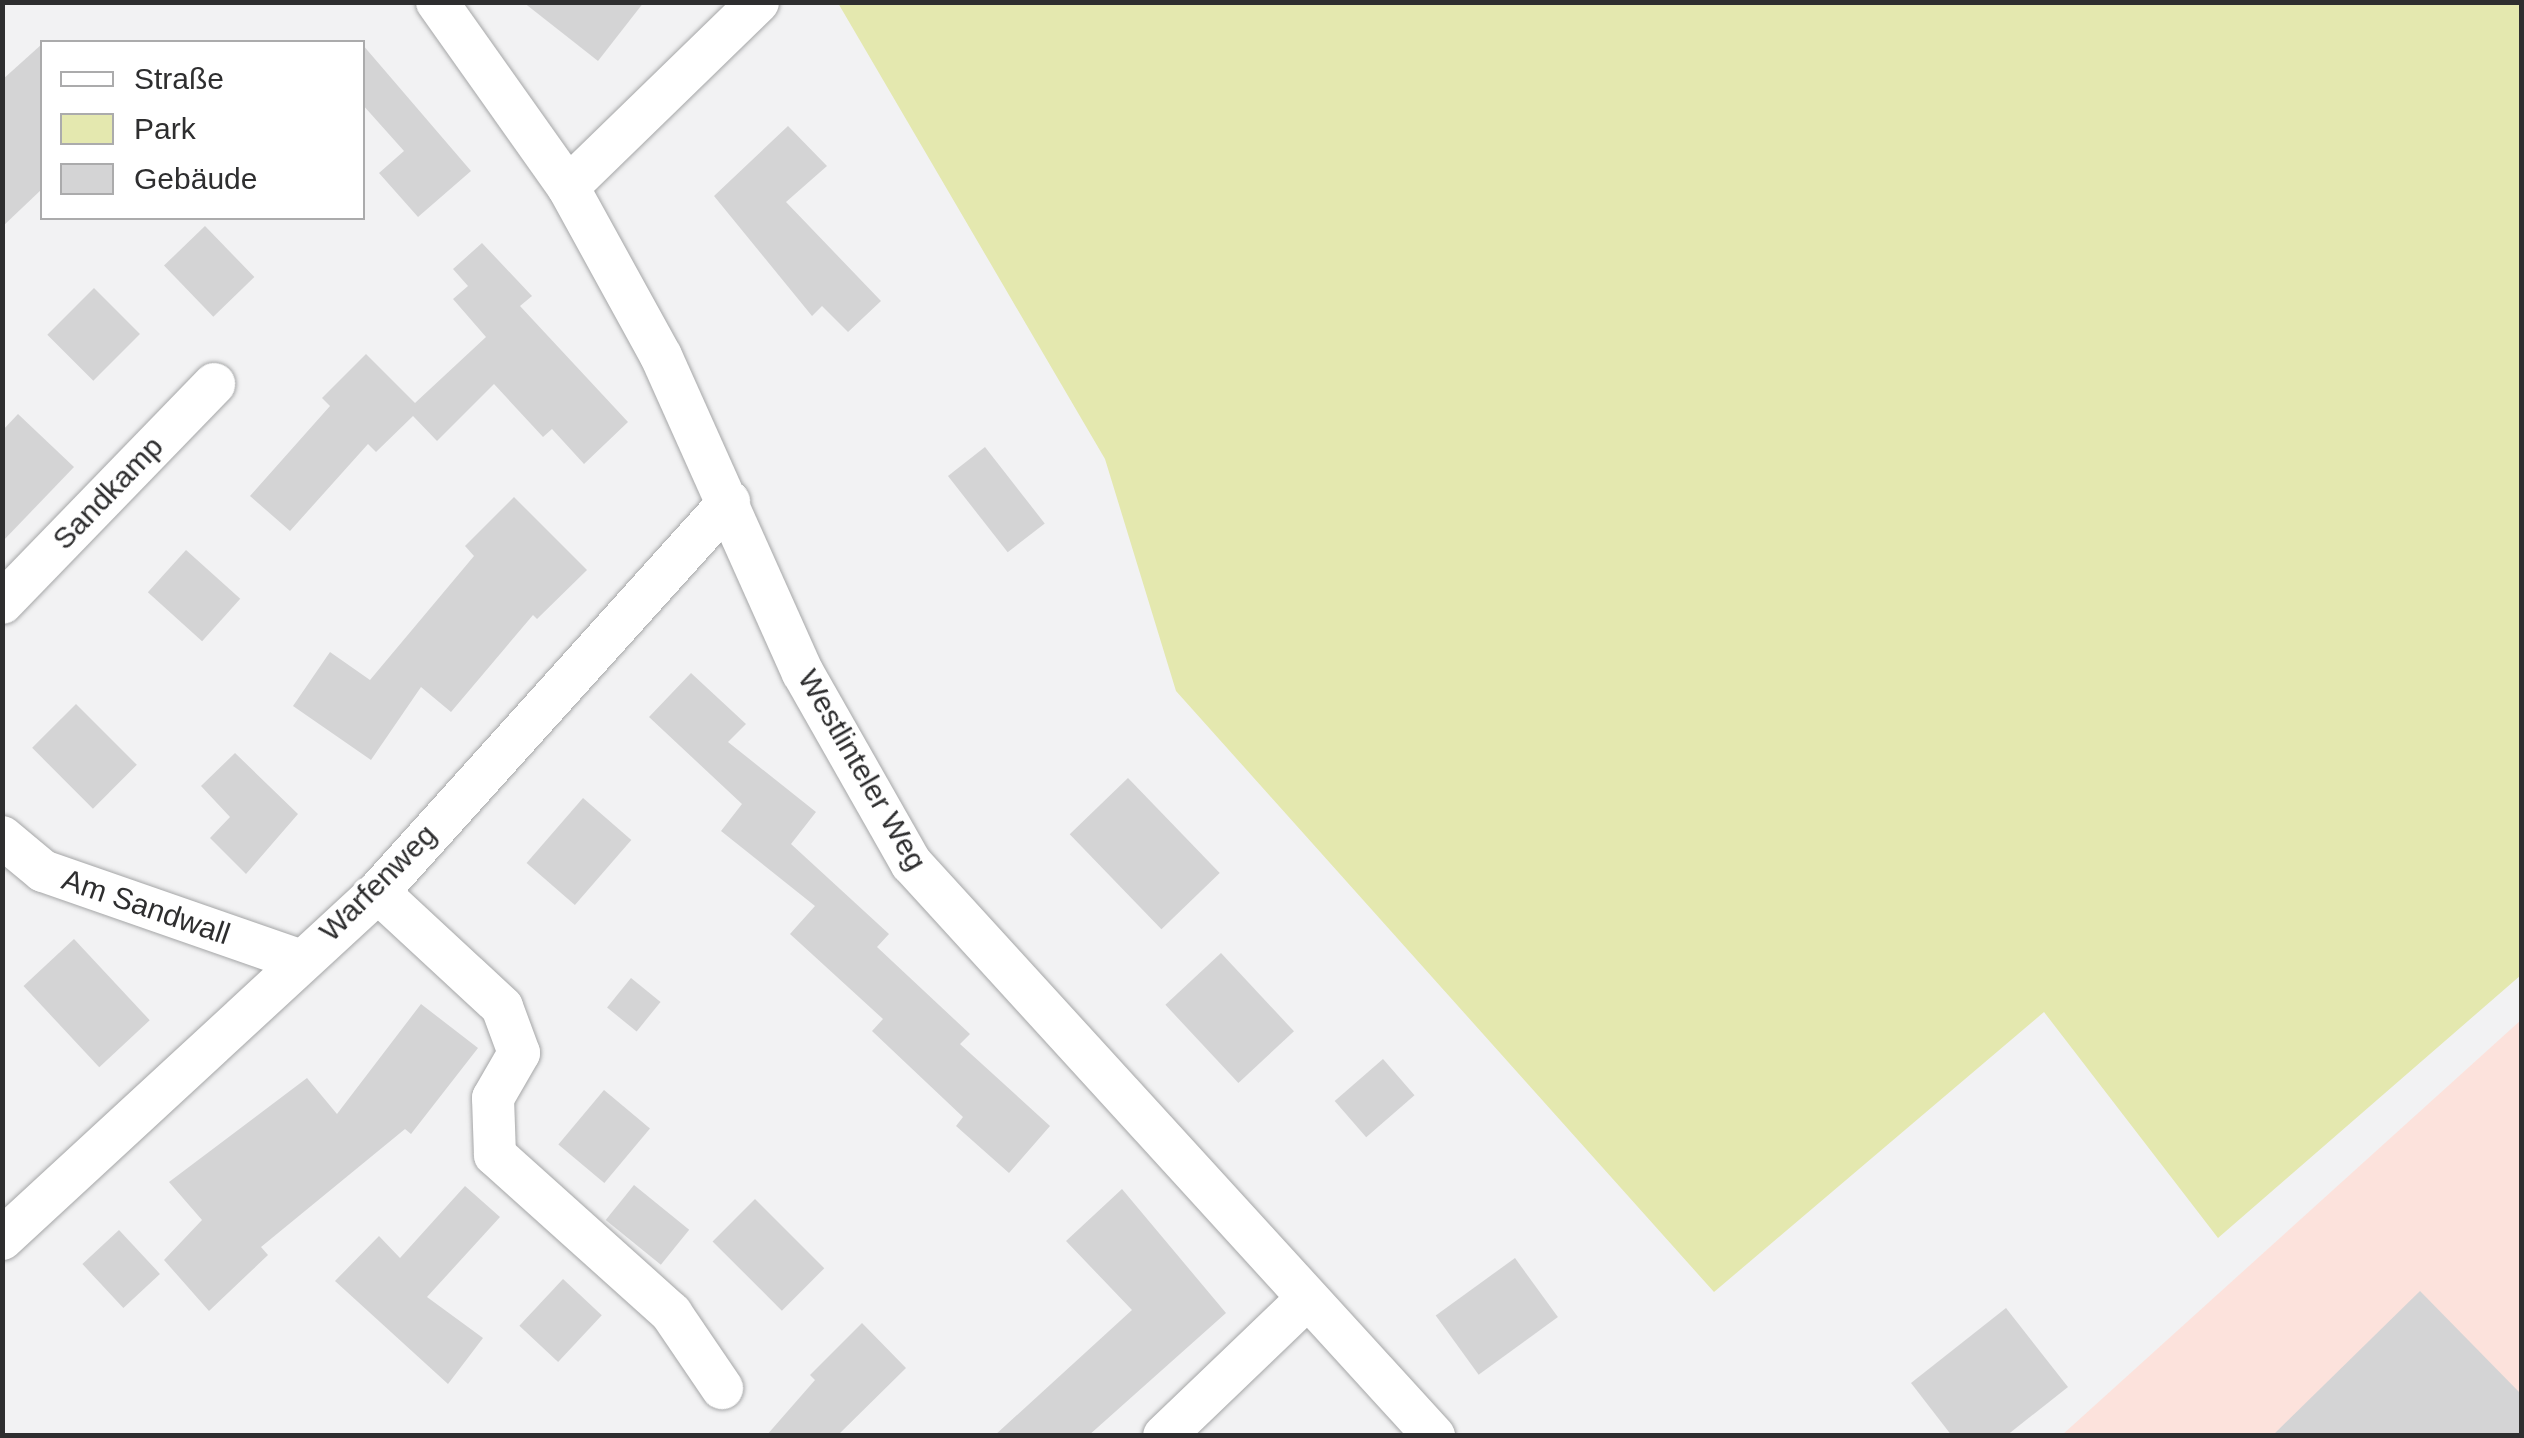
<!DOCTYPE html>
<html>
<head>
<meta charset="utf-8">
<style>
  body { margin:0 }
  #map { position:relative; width:2524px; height:1438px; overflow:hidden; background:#f2f2f3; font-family:Helvetica,sans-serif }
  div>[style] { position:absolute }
  .commercial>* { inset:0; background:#fce2dc }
  .green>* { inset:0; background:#e4e8af }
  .building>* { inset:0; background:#d4d4d5; transform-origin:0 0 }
  .roads { filter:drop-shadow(0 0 2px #a5a6a7) drop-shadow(0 0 2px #a5a6a7) }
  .minor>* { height:42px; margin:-21px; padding:0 21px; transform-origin:21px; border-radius:21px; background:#fff }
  span { translate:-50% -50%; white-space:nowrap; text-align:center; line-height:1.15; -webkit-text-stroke:8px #fff; paint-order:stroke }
  .street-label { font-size:30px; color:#2e2e2f }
  .frame { position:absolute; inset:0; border:5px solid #2e2e2f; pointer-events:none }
  .legend { position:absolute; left:40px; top:40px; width:325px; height:180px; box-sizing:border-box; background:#fff; border:2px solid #ababac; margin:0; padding:12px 18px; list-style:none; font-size:30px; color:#2e2e2f }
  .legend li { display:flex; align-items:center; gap:20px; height:50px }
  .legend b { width:50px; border:2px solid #ababac }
</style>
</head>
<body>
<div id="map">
  <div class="commercial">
    <i style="clip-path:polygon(2521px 1020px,2521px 1435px,2062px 1435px)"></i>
  </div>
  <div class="green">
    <i style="clip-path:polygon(838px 3px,2521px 3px,2521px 975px,2218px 1238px,2044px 1012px,1714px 1292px,1176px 691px,1105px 459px)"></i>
  </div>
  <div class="building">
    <i style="clip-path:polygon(523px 2px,644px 2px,598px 61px)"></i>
    <i style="clip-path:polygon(42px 44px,42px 189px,2px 227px,2px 80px)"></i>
    <i style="clip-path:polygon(362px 44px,471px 171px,418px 217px,379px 173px,404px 151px,362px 104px)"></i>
    <i style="clip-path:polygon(788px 126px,827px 166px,786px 202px,881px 301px,848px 332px,822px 306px,812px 316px,714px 196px)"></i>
    <i style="left:205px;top:226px;width:71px;height:57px;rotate:46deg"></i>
    <i style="clip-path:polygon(482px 243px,532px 296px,520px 306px,628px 422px,584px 464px,552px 429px,543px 437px,494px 384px,437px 441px,413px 416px,376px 452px,368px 444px,290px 531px,250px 496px,330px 406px,322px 398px,366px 354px,415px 403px,486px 337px,453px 299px,468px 286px,453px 269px)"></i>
    <i style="left:94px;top:288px;width:65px;height:66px;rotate:45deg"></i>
    <i style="clip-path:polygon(18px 414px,74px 467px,2px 542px,2px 431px)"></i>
    <i style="left:985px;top:447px;width:97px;height:47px;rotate:52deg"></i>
    <i style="clip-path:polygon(514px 497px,587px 570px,537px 619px,533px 615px,451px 712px,421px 687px,371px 760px,293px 706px,330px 652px,370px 680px,474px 556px,465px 546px)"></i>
    <i style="left:186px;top:550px;width:73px;height:57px;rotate:42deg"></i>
    <i style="clip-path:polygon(691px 673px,746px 724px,728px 742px,816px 812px,791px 844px,889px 934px,877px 947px,970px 1034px,960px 1044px,1050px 1126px,1009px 1173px,956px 1126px,963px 1117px,872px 1031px,883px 1019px,790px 934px,815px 906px,721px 831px,742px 804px,649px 717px)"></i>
    <i style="left:76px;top:704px;width:86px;height:62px;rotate:45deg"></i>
    <i style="clip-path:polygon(235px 753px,298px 814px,246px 874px,210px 838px,230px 817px,201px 786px)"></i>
    <i style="left:1128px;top:778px;width:132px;height:81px;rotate:46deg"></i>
    <i style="left:583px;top:798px;width:64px;height:86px;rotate:41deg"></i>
    <i style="left:74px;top:939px;width:111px;height:69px;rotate:47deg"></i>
    <i style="left:1221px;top:953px;width:107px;height:76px;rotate:47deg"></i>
    <i style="left:631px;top:978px;width:38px;height:38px;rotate:39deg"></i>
    <i style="clip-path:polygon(421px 1004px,478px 1048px,411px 1134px,405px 1129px,261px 1247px,268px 1255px,209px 1311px,164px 1260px,202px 1220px,169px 1182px,307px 1078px,337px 1114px)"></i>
    <i style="left:1383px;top:1059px;width:48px;height:64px;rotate:49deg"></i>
    <i style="left:604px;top:1090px;width:60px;height:71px;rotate:40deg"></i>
    <i style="left:634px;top:1185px;width:71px;height:45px;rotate:39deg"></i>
    <i style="clip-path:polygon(465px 1186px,500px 1217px,427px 1297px,483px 1338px,448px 1384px,335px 1281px,379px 1236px,400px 1258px)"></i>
    <i style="clip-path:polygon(1122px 1189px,1226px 1313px,1088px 1436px,994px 1436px,1132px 1310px,1066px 1241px)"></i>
    <i style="left:755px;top:1199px;width:98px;height:60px;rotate:45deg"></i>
    <i style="left:119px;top:1230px;width:60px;height:50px;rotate:47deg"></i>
    <i style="left:1515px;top:1258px;width:73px;height:98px;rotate:54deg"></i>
    <i style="left:563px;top:1279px;width:53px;height:64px;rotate:43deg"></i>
    <i style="clip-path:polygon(2420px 1291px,2522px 1395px,2522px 1436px,2272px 1436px)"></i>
    <i style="clip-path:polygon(2006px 1308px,2068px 1387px,2006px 1436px,1952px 1436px,1911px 1383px)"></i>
    <i style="clip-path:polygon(862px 1323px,906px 1368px,837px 1436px,766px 1436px,815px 1380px,810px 1375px)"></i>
  </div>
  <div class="roads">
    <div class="minor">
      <i style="left:437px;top:2px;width:227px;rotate:54.7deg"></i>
      <i style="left:568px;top:187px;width:193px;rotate:61.2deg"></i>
      <i style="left:661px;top:356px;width:347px;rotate:65.9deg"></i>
      <i style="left:803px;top:673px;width:219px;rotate:60.4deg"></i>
      <i style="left:911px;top:863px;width:776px;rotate:47.61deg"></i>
      <i style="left:568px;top:187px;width:265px;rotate:-44.2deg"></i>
      <i style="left:2px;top:603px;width:305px;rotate:-45.9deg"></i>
      <i style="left:2px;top:837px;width:53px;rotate:39.7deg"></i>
      <i style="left:43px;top:871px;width:271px;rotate:19.2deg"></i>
      <i style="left:378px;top:892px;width:169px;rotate:42.8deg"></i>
      <i style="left:502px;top:1007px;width:49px;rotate:69.7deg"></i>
      <i style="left:519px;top:1053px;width:52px;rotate:120deg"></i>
      <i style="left:493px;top:1098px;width:57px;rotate:88deg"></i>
      <i style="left:495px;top:1155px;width:237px;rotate:41.9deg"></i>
      <i style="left:671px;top:1313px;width:91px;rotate:55.8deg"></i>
      <i style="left:2px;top:1239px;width:512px;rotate:-42.7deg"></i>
      <i style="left:378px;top:892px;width:525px;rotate:-48.01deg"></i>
      <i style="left:1164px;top:1436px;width:198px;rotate:-43.8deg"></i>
    </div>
  </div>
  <div class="street-label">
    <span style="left:108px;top:493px;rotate:-46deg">Sandkamp</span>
    <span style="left:862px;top:770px;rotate:60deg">Westlinteler Weg</span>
    <span style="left:378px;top:883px;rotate:-45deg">Warfenweg</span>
    <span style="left:146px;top:907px;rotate:19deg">Am Sandwall</span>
  </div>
  <div class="frame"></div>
  <ul class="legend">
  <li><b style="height:12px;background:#fff"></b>Straße</li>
  <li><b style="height:28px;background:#e4e8af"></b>Park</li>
  <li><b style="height:28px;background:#d4d4d5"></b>Gebäude</li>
  </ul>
</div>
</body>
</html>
